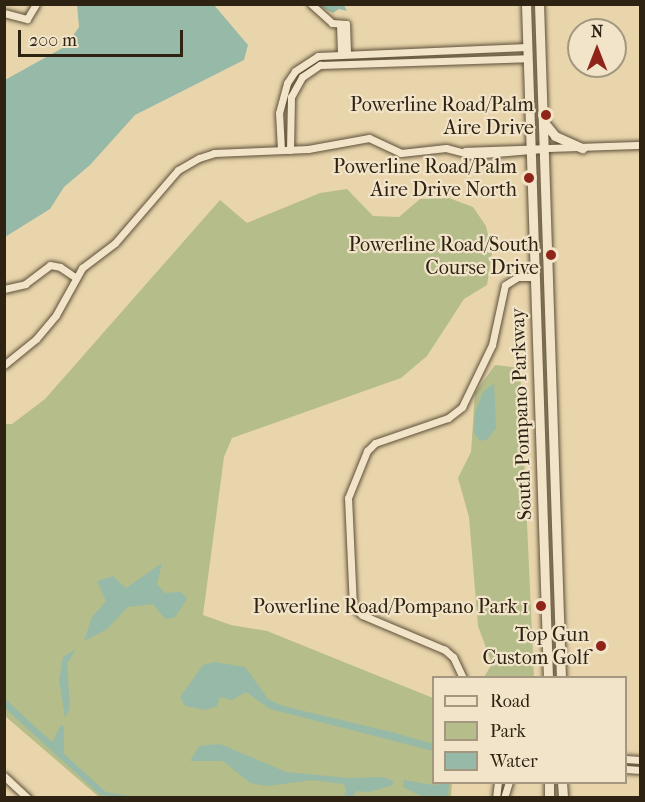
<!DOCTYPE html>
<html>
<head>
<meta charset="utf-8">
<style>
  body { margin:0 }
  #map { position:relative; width:645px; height:802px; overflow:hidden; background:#e9d5ac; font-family:"IM FELL French Canon",serif }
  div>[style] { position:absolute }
  .green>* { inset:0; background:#b5bd8a }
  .water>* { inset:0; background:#97b9a7 }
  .roads { filter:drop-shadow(0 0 2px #5d5039) drop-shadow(0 0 2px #5d5039) }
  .minor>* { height:7px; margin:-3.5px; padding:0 3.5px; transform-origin:3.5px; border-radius:3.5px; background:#f1e4c9 }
  .secondary>* { height:9px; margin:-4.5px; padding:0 4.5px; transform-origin:4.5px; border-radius:4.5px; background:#f1e4c9 }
  .dots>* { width:16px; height:16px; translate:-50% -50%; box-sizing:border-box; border:3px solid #f1e4c9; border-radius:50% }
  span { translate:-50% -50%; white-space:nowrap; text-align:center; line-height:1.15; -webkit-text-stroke:4.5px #f1e4c9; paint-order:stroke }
  .poi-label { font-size:20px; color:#2e2313 }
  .right { translate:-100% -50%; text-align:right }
  .street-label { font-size:20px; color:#2e2313 }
  .frame { position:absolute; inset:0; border:6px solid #2e2313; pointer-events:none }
  .legend { position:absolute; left:432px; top:676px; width:195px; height:108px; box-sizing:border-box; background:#f1e4c9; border:2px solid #a39780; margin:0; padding:8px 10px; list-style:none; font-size:18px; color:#2e2313 }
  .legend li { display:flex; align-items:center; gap:12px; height:30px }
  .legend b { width:30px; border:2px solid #a39780 }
  .north { position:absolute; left:567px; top:18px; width:60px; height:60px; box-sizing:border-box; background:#f1e4c9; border:2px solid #a39780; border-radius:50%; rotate:0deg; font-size:16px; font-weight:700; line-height:24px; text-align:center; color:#2e2313 }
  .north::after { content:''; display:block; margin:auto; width:21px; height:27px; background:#8f2418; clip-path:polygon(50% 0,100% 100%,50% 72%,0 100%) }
  .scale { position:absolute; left:18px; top:30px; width:165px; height:27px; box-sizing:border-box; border:3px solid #2e2313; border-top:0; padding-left:8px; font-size:18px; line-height:21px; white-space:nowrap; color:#2e2313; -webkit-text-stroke:4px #f1e4c9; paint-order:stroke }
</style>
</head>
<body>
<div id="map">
  <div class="green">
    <i style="clip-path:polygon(347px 189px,373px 216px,399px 217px,420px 199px,449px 198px,473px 207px,486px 226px,492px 253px,487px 285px,464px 299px,427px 356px,401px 378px,232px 438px,224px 457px,203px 615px,231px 625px,267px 631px,433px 698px,434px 782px,452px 783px,451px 797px,99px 797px,5px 716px,5px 424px,12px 424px,45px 399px,220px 200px,247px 223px,320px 193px)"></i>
    <i style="clip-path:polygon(495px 365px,520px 368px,534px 677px,484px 677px,492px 664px,478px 626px,469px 517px,458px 478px,471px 452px,475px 393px)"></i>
  </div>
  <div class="water">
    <i style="clip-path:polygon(77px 5px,214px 5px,248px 45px,244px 60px,135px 115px,90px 165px,64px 187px,50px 209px,5px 237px,5px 80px,66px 46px,79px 27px)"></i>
    <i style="clip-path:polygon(318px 5px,344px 5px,347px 11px,339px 9px,333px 13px)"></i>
    <i style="clip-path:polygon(494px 383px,496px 428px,488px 439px,480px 441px,474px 433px,475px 413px,483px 392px)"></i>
    <i style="clip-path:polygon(162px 563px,157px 584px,165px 593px,181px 592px,187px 599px,175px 617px,165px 619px,153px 604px,128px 607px,107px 629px,84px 641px,92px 617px,106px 601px,97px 581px,113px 576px,126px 588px)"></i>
    <i style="clip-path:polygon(76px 649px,67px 664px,70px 708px,65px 718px,59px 680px,62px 663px,63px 657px)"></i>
    <i style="clip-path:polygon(214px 662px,245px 667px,268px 699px,283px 706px,395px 733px,433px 744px,433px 751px,270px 709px,246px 692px,232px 700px,220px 697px,217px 706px,206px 710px,185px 706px,180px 697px,203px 665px)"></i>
    <i style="clip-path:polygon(5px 699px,52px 742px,61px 725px,64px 727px,64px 754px,106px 792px,135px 797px,100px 795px,5px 708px)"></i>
    <i style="clip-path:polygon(220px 744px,286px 772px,348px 778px,383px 777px,393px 781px,393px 785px,369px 792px,357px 791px,352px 797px,343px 797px,346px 791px,344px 784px,312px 780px,267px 786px,250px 783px,223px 761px,190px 761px,199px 746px)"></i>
    <i style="clip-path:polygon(404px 780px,432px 785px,449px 783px,448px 797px,423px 797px,403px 787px)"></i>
  </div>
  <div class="roads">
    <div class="minor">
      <i style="left:311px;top:4px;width:28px;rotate:42deg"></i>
      <i style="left:332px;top:23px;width:14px;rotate:4deg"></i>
      <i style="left:346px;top:24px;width:30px;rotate:88deg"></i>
      <i style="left:4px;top:13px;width:24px;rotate:15deg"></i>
      <i style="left:27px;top:19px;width:17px;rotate:-59deg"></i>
      <i style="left:340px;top:24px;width:26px;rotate:88deg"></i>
      <i style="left:341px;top:50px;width:7px;rotate:34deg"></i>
      <i style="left:281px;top:150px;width:37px;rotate:-93deg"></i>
      <i style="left:279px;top:113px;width:31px;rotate:-75deg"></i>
      <i style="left:287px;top:83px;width:14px;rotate:-56deg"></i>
      <i style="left:295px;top:71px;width:27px;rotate:-33deg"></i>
      <i style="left:318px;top:56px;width:209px;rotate:-2.5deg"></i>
      <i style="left:290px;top:150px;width:53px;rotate:-88.9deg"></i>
      <i style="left:291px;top:97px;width:23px;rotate:-61deg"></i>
      <i style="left:302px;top:77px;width:22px;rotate:-34deg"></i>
      <i style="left:320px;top:65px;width:207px;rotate:-1.9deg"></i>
      <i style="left:465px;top:151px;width:175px;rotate:-2deg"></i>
      <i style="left:4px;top:289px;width:22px;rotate:-13deg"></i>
      <i style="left:25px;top:284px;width:31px;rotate:-37deg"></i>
      <i style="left:50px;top:265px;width:10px;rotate:11deg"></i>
      <i style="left:60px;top:267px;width:18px;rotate:34deg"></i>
      <i style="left:4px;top:365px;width:41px;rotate:-39.1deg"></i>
      <i style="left:36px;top:339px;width:31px;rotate:-50deg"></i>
      <i style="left:56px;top:315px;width:54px;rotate:-61deg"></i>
      <i style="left:82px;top:268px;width:41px;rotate:-37.1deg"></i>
      <i style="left:115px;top:243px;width:96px;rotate:-49.2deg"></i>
      <i style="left:178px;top:170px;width:24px;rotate:-30deg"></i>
      <i style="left:199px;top:158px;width:16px;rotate:-18deg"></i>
      <i style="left:214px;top:153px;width:94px;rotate:-2.4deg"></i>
      <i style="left:308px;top:149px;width:62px;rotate:-10.2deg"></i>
      <i style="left:369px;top:138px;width:35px;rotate:25deg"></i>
      <i style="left:401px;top:153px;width:45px;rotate:-6.3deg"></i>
      <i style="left:446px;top:148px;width:27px;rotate:15deg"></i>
      <i style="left:472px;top:155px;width:71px;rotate:-4.8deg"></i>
      <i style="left:463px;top:678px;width:23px;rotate:-115deg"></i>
      <i style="left:453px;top:657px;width:11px;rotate:-139deg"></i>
      <i style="left:445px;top:650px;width:90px;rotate:-157.1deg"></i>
      <i style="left:362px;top:615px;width:12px;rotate:-138deg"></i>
      <i style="left:353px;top:607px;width:109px;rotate:-92.6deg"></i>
      <i style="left:348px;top:498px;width:51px;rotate:-68deg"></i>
      <i style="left:367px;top:451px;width:11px;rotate:-45deg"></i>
      <i style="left:375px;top:443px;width:77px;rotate:-18.9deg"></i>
      <i style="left:448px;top:418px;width:18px;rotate:-38deg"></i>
      <i style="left:462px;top:407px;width:69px;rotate:-64.2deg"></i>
      <i style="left:492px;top:345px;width:61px;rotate:-77.8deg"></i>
      <i style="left:505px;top:285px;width:15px;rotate:-32deg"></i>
      <i style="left:518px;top:277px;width:17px"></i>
      <i style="left:626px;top:759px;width:14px;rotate:4deg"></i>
      <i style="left:626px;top:769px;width:14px;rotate:4deg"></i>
      <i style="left:4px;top:776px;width:33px;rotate:43deg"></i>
      <i style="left:496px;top:798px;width:16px;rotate:-83deg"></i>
      <i style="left:504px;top:798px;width:17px;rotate:-73deg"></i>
    </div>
    <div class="secondary">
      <i style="left:526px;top:4px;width:674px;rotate:88.13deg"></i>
      <i style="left:539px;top:4px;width:674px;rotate:88.13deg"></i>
      <i style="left:543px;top:121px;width:19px;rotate:51deg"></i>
      <i style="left:555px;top:136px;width:30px;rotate:24deg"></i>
      <i style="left:549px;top:782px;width:16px;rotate:90deg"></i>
      <i style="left:562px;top:782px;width:16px;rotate:86deg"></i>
    </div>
  </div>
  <div class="dots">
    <i style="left:546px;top:115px;background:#8f2418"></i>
    <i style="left:529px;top:178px;background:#8f2418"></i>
    <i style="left:551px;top:255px;background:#8f2418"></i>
    <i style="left:541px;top:606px;background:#8f2418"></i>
    <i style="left:601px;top:646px;background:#8f2418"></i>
  </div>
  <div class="poi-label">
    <span class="right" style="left:534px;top:116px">Powerline Road/Palm<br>Aire Drive</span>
    <span class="right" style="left:517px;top:178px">Powerline Road/Palm<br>Aire Drive North</span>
    <span class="right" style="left:539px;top:256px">Powerline Road/South<br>Course Drive</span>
    <span class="right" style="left:529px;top:606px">Powerline Road/Pompano Park 1</span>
    <span class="right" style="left:589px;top:646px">Top Gun<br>Custom Golf</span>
  </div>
  <div class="street-label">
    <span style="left:521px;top:414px;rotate:-92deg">South Pompano Parkway</span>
  </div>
  <div class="frame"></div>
  <ul class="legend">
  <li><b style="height:8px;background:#f1e4c9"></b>Road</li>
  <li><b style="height:16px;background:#b5bd8a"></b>Park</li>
  <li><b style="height:16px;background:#97b9a7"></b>Water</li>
  </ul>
  <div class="north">N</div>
  <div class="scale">200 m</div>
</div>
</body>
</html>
